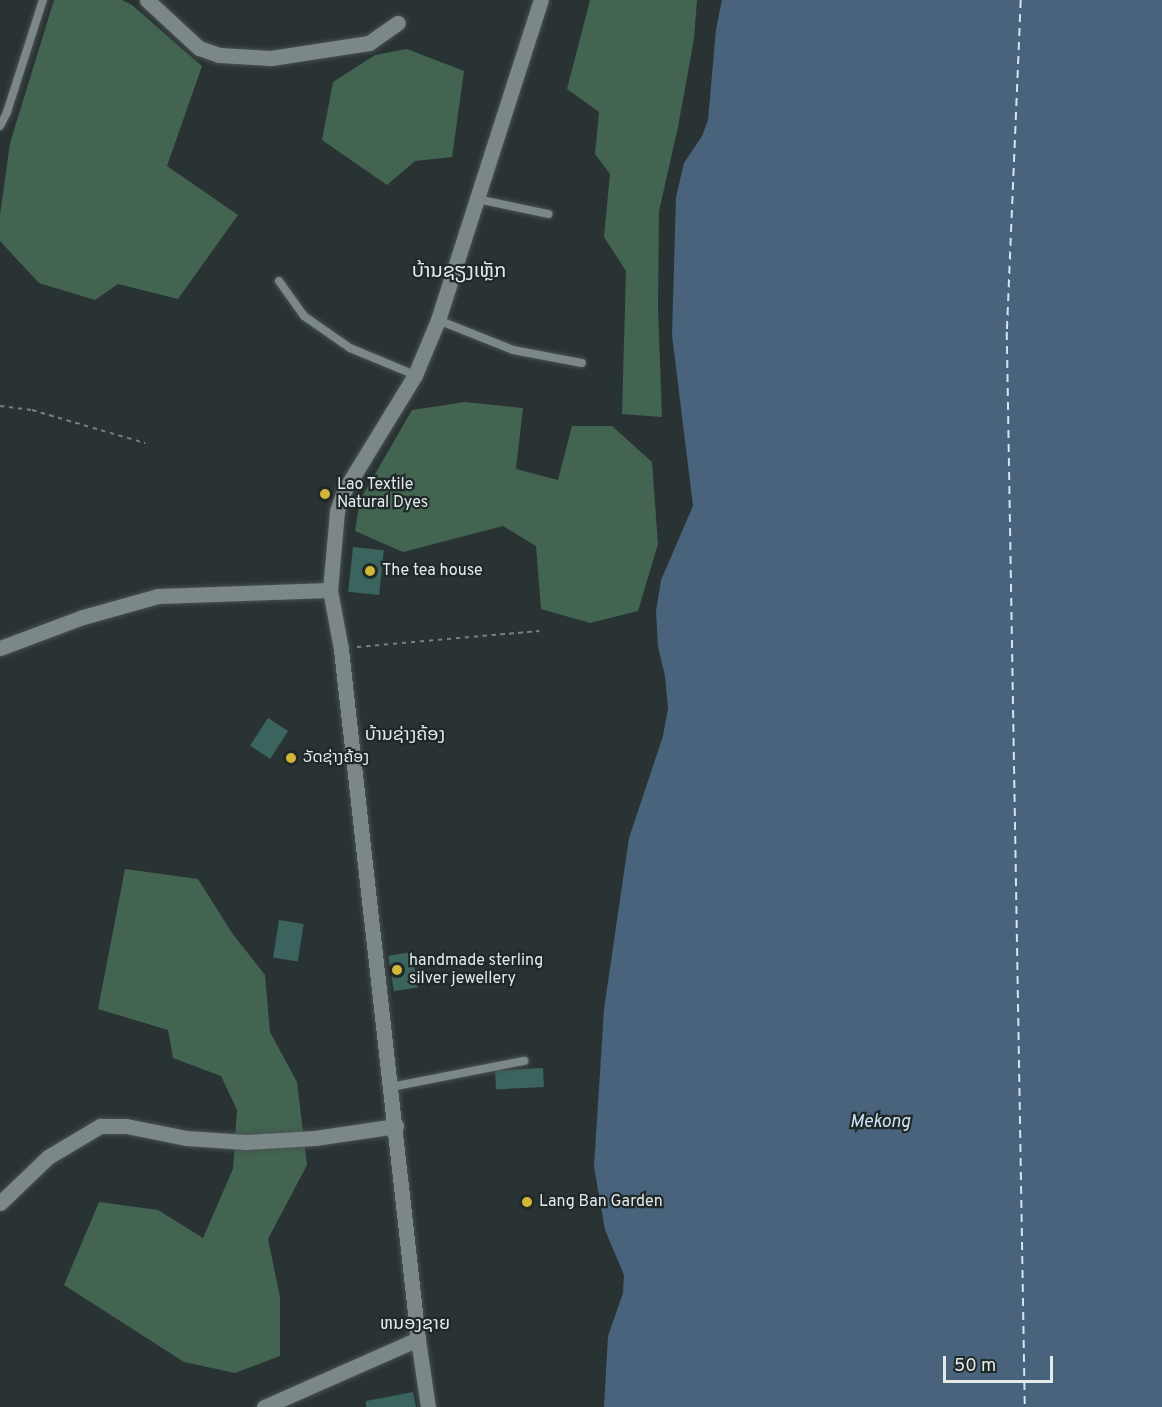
<!DOCTYPE html>
<html>
<head>
<meta charset="utf-8">
<style>
  body { margin:0 }
  #map { position:relative; width:1162px; height:1407px; overflow:hidden; background:#2a3334; font-family:Overpass,"Noto Sans Lao",sans-serif }
  div>[style] { position:absolute }
  .forest>* { inset:0; background:#426451 }
  .water>* { inset:0; background:#48637b }
  .ferry>* { height:1.5px; margin-top:-0.75px; transform-origin:0; background:repeating-linear-gradient(90deg,#d0e4f5 0 8px,transparent 0 14px) }
  .building>* { inset:0; background:#3a645d; transform-origin:0 0 }
  .path>* { height:2px; margin-top:-1px; transform-origin:0; background:repeating-linear-gradient(90deg,#777f80 0 4.5px,transparent 0 9px) }
  .roads { filter:drop-shadow(0 0 2px #495152) drop-shadow(0 0 2px #495152) }
  .service>* { height:8px; margin:-4px; padding:0 4px; transform-origin:4px; border-radius:4px; background:#7c8787 }
  .minor>* { height:15px; margin:-7.5px; padding:0 7.5px; transform-origin:7.5px; border-radius:7.5px; background:#7c8787 }
  .dots>* { width:16px; height:16px; translate:-50% -50%; box-sizing:border-box; border:3px solid #20292a; border-radius:50% }
  span { translate:-50% -50%; white-space:nowrap; text-align:center; line-height:1.15; -webkit-text-stroke:4.5px #20292a; paint-order:stroke }
  .poi-label { font-size:16px; color:#e4eaea }
  .left { translate:0 -50%; text-align:left }
  .neighbourhood-label { font-size:18px; color:#e4eaea }
  .water-label { font-size:18px; color:#d0e4f5; font-style:italic }
  .quarter-label { font-size:20px; color:#e4eaea }
  .scale { position:absolute; left:943px; top:1356px; width:110px; height:27px; box-sizing:border-box; border:3px solid #e4eaea; border-top:0; padding-left:8px; font-size:18px; line-height:21px; white-space:nowrap; color:#e4eaea; -webkit-text-stroke:4px #20292a; paint-order:stroke }
</style>
</head>
<body>
<div id="map">
  <div class="forest">
    <i style="clip-path:polygon(54px 0,122px 0,132px 5px,202px 66px,167px 166px,238px 215px,178px 299px,118px 284px,95px 300px,39px 283px,0 241px,0 215px,10px 143px)"></i>
    <i style="clip-path:polygon(590px 0,697px 0,694px 39px,678px 127px,659px 211px,658px 308px,662px 417px,622px 414px,626px 271px,604px 237px,610px 174px,595px 154px,599px 112px,567px 89px)"></i>
    <i style="clip-path:polygon(407px 49px,464px 71px,452px 157px,415px 161px,387px 185px,322px 140px,333px 82px,375px 55px)"></i>
    <i style="clip-path:polygon(465px 402px,523px 408px,516px 469px,558px 480px,572px 426px,612px 426px,652px 462px,658px 544px,638px 611px,590px 623px,541px 609px,536px 546px,503px 526px,403px 552px,355px 531px,360px 500px,412px 410px)"></i>
    <i style="clip-path:polygon(125px 869px,198px 879px,232px 933px,265px 975px,270px 1032px,297px 1082px,307px 1165px,268px 1239px,280px 1297px,280px 1356px,235px 1373px,184px 1362px,64px 1285px,99px 1202px,158px 1210px,203px 1238px,233px 1169px,237px 1110px,221px 1076px,173px 1058px,168px 1030px,98px 1009px)"></i>
  </div>
  <div class="water">
    <i style="clip-path:polygon(722px 0,1162px 0,1162px 1407px,604px 1407px,608px 1336px,623px 1293px,624px 1275px,605px 1230px,594px 1167px,604px 1009px,629px 838px,663px 736px,668px 708px,665px 676px,658px 647px,656px 611px,661px 580px,693px 506px,672px 335px,676px 197px,684px 163px,702px 136px,708px 120px,716px 29px)"></i>
  </div>
  <div class="ferry">
    <i style="left:1021px;top:0;width:332px;rotate:92.4deg"></i>
    <i style="left:1007px;top:332px;width:1075px;rotate:89.04deg"></i>
  </div>
  <div class="building">
    <i style="left:353px;top:547px;width:31px;height:45px;rotate:6deg"></i>
    <i style="left:268px;top:718px;width:24px;height:33px;rotate:33deg"></i>
    <i style="left:279px;top:920px;width:25px;height:38px;rotate:9deg"></i>
    <i style="left:412px;top:952px;width:36px;height:24px;rotate:81deg"></i>
    <i style="left:543px;top:1068px;width:19px;height:48px;rotate:87deg"></i>
    <i style="clip-path:polygon(413px 1392px,416px 1407px,366px 1407px,366px 1401px)"></i>
  </div>
  <div class="path">
    <i style="left:0;top:406px;width:32px;rotate:7deg"></i>
    <i style="left:32px;top:410px;width:118px;rotate:16.3deg"></i>
    <i style="left:357px;top:647px;width:183px;rotate:-5deg"></i>
  </div>
  <div class="roads">
    <div class="service">
      <i style="left:0;top:126px;width:16px;rotate:-63deg"></i>
      <i style="left:7px;top:112px;width:118px;rotate:-72.2deg"></i>
      <i style="left:477px;top:199px;width:73px;rotate:11.9deg"></i>
      <i style="left:279px;top:281px;width:43px;rotate:54.5deg"></i>
      <i style="left:304px;top:316px;width:56px;rotate:34.8deg"></i>
      <i style="left:350px;top:348px;width:70px;rotate:22.6deg"></i>
      <i style="left:438px;top:320px;width:81px;rotate:21.8deg"></i>
      <i style="left:513px;top:350px;width:70px;rotate:10.7deg"></i>
      <i style="left:391px;top:1087px;width:136px;rotate:-11.1deg"></i>
    </div>
    <div class="minor">
      <i style="left:147px;top:0;width:71px;rotate:42.7deg"></i>
      <i style="left:199px;top:48px;width:21px;rotate:19deg"></i>
      <i style="left:219px;top:55px;width:52px;rotate:3.3deg"></i>
      <i style="left:271px;top:58px;width:99px;rotate:-8.7deg"></i>
      <i style="left:369px;top:43px;width:35px;rotate:-35deg"></i>
      <i style="left:0;top:648px;width:89px;rotate:-20.5deg"></i>
      <i style="left:83px;top:617px;width:78px;rotate:-15.6deg"></i>
      <i style="left:158px;top:596px;width:172px;rotate:-2deg"></i>
      <i style="left:0;top:1203px;width:66px;rotate:-43.8deg"></i>
      <i style="left:48px;top:1157px;width:61px;rotate:-30.8deg"></i>
      <i style="left:100px;top:1126px;width:26px"></i>
      <i style="left:126px;top:1126px;width:61px;rotate:11.3deg"></i>
      <i style="left:186px;top:1138px;width:60px;rotate:3.8deg"></i>
      <i style="left:246px;top:1142px;width:69px;rotate:-3.3deg"></i>
      <i style="left:315px;top:1138px;width:82px;rotate:-8.4deg"></i>
      <i style="left:264px;top:1407px;width:168px;rotate:-23.8deg"></i>
      <i style="left:428px;top:1407px;width:69px;rotate:-98.4deg"></i>
      <i style="left:418px;top:1339px;width:694px;rotate:-96.37deg"></i>
      <i style="left:341px;top:649px;width:60px;rotate:-100.6deg"></i>
      <i style="left:330px;top:590px;width:79px;rotate:-84.9deg"></i>
      <i style="left:337px;top:511px;width:21px;rotate:-71deg"></i>
      <i style="left:344px;top:491px;width:136px;rotate:-58.5deg"></i>
      <i style="left:415px;top:375px;width:60px;rotate:-67.3deg"></i>
      <i style="left:438px;top:320px;width:336px;rotate:-72.2deg"></i>
    </div>
  </div>
  <div class="dots">
    <i style="left:325px;top:494px;background:#d2b635"></i>
    <i style="left:370px;top:571px;background:#d2b635"></i>
    <i style="left:291px;top:758px;background:#d2b635"></i>
    <i style="left:397px;top:970px;background:#d2b635"></i>
    <i style="left:527px;top:1202px;background:#d2b635"></i>
  </div>
  <div class="poi-label">
    <span class="left" style="left:337px;top:494px">Lao Textile<br>Natural Dyes</span>
    <span class="left" style="left:382px;top:571px">The tea house</span>
    <span class="left" style="left:303px;top:758px">ວັດຊ່າງຄ້ອງ</span>
    <span class="left" style="left:409px;top:970px">handmade sterling<br>silver jewellery</span>
    <span class="left" style="left:539px;top:1202px">Lang Ban Garden</span>
  </div>
  <div class="neighbourhood-label">
    <span style="left:405px;top:736px">ບ້ານຊ່າງຄ້ອງ</span>
    <span style="left:415px;top:1325px">ຫນອງຊາຍ</span>
  </div>
  <div class="water-label">
    <span style="left:880px;top:1123px">Mekong</span>
  </div>
  <div class="quarter-label">
    <span style="left:459px;top:272px">ບ້ານຊຽງເຫຼັກ</span>
  </div>
  <div class="scale">50 m</div>
</div>
</body>
</html>
